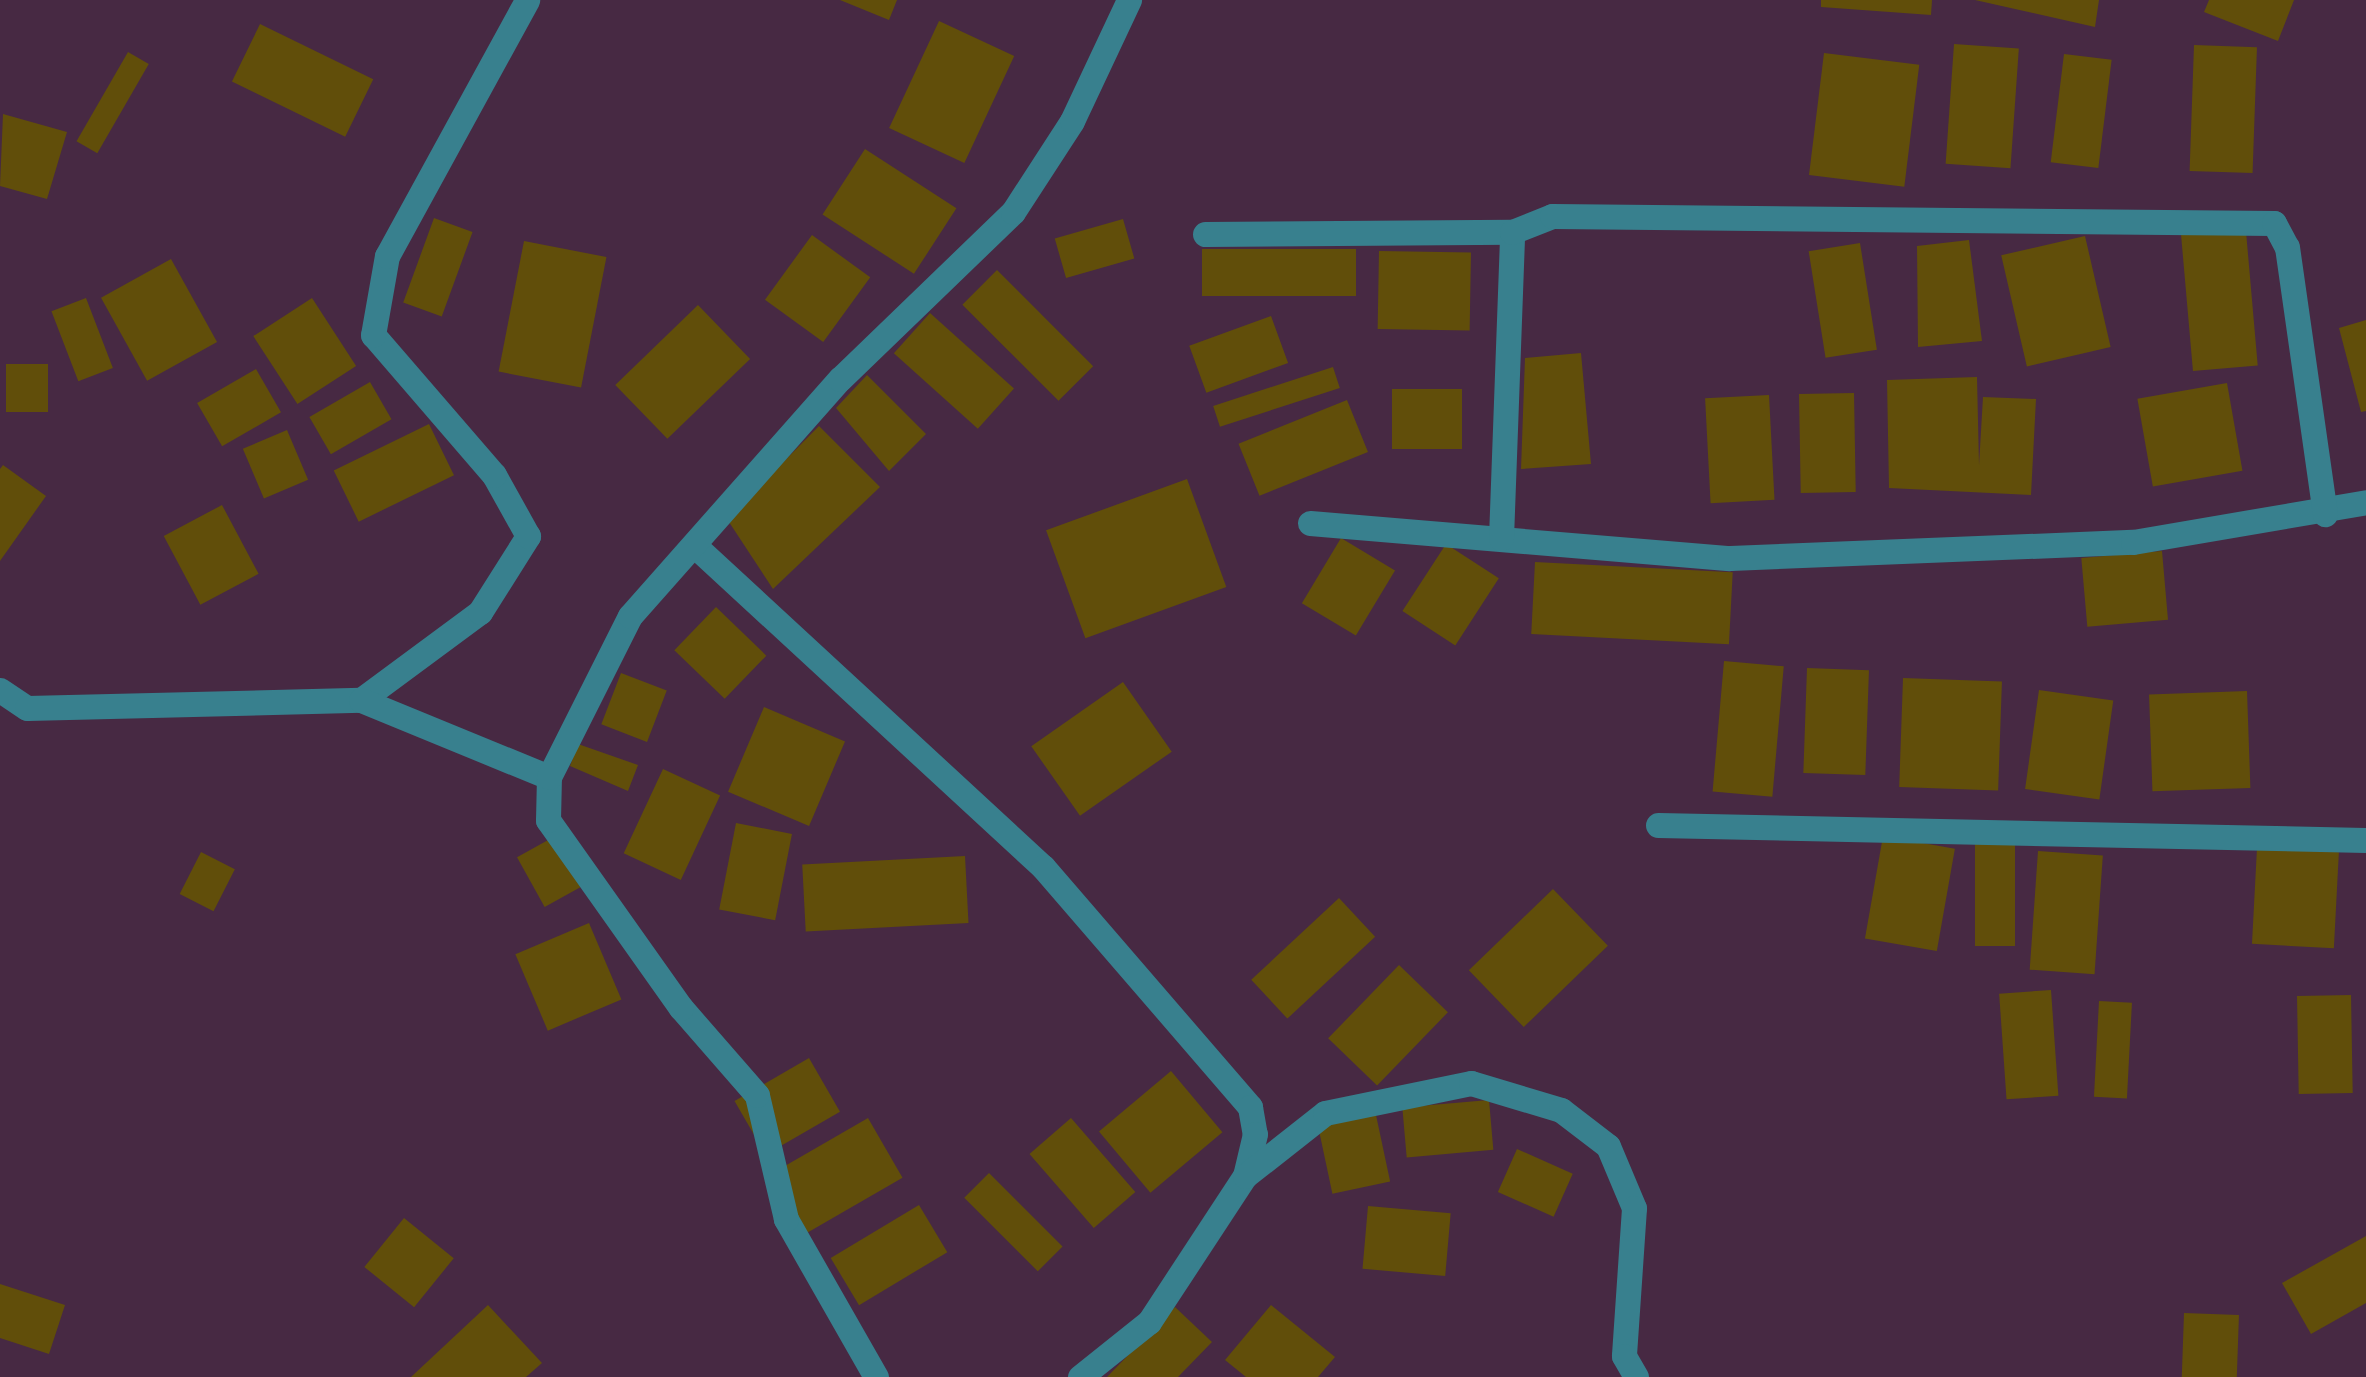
<!DOCTYPE html>
<html>
<head>
<meta charset="utf-8">
<style>
  body { margin:0 }
  #map { position:relative; width:2366px; height:1377px; overflow:hidden; background:#472943; font-family:"DM Sans",sans-serif }
  div>[style] { position:absolute }
  .building>* { inset:0; background:#614e0a; transform-origin:0 0 }
  .minor>* { height:25px; margin:-12.5px; padding:0 12.5px; transform-origin:12.5px; border-radius:12.5px; background:#38808e }
  span { translate:-50% -50%; white-space:nowrap; text-align:center; line-height:1.15; -webkit-text-stroke:10px #472943; paint-order:stroke }
</style>
</head>
<body>
<div id="map">
  <div class="building">
    <i style="clip-path:polygon(840px 0,897px 0,889px 20px)"></i>
    <i style="clip-path:polygon(1821px 0,1932px 0,1931px 15px,1821px 7px)"></i>
    <i style="clip-path:polygon(1975px 0,2099px 0,2095px 27px)"></i>
    <i style="clip-path:polygon(2209px 0,2294px 0,2278px 41px,2204px 12px)"></i>
    <i style="left:939px;top:21px;width:83px;height:118px;rotate:25deg"></i>
    <i style="left:260px;top:24px;width:126px;height:64px;rotate:26deg"></i>
    <i style="left:1954px;top:44px;width:65px;height:120px;rotate:4deg"></i>
    <i style="left:2194px;top:45px;width:63px;height:126px;rotate:2deg"></i>
    <i style="left:128px;top:52px;width:24px;height:103px;rotate:30deg"></i>
    <i style="left:1824px;top:53px;width:96px;height:123px;rotate:7deg"></i>
    <i style="left:2064px;top:54px;width:48px;height:109px;rotate:7deg"></i>
    <i style="clip-path:polygon(3px 114px,67px 132px,47px 199px,0 186px)"></i>
    <i style="left:865px;top:149px;width:109px;height:78px;rotate:33deg"></i>
    <i style="left:434px;top:218px;width:41px;height:90px;rotate:20deg"></i>
    <i style="left:1123px;top:219px;width:41px;height:71px;rotate:74deg"></i>
    <i style="left:2245px;top:220px;width:146px;height:65px;rotate:85deg"></i>
    <i style="left:812px;top:235px;width:72px;height:80px;rotate:36deg"></i>
    <i style="left:2085px;top:236px;width:114px;height:86px;rotate:77deg"></i>
    <i style="clip-path:polygon(1969px 240px,1982px 341px,1918px 347px,1917px 246px)"></i>
    <i style="left:524px;top:241px;width:84px;height:133px;rotate:11deg"></i>
    <i style="left:1860px;top:243px;width:108px;height:52px;rotate:81deg"></i>
    <i style="left:1202px;top:249px;width:154px;height:47px"></i>
    <i style="left:1379px;top:251px;width:92px;height:78px;rotate:1deg"></i>
    <i style="left:171px;top:259px;width:95px;height:80px;rotate:61deg"></i>
    <i style="left:997px;top:270px;width:136px;height:49px;rotate:45deg"></i>
    <i style="left:86px;top:298px;width:75px;height:37px;rotate:69deg"></i>
    <i style="left:312px;top:298px;width:81px;height:70px;rotate:57deg"></i>
    <i style="left:698px;top:305px;width:75px;height:115px;rotate:46deg"></i>
    <i style="left:930px;top:313px;width:113px;height:54px;rotate:42deg"></i>
    <i style="left:1271px;top:316px;width:50px;height:87px;rotate:70deg"></i>
    <i style="clip-path:polygon(2366px 320px,2366px 411px,2361px 412px,2339px 328px)"></i>
    <i style="clip-path:polygon(1581px 353px,1591px 464px,1521px 469px,1525px 358px)"></i>
    <i style="left:6px;top:364px;width:42px;height:48px"></i>
    <i style="left:1333px;top:367px;width:22px;height:126px;rotate:72deg"></i>
    <i style="left:256px;top:369px;width:50px;height:68px;rotate:60deg"></i>
    <i style="clip-path:polygon(867px 375px,926px 434px,889px 471px,836px 408px)"></i>
    <i style="clip-path:polygon(1977px 377px,1979px 465px,1983px 397px,2036px 399px,2031px 495px,1889px 488px,1887px 380px)"></i>
    <i style="left:370px;top:382px;width:43px;height:70px;rotate:60deg"></i>
    <i style="left:2227px;top:383px;width:89px;height:91px;rotate:80deg"></i>
    <i style="left:1462px;top:389px;width:60px;height:70px;rotate:90deg"></i>
    <i style="left:1854px;top:393px;width:99px;height:55px;rotate:89deg"></i>
    <i style="left:1769px;top:395px;width:105px;height:64px;rotate:87deg"></i>
    <i style="left:1347px;top:400px;width:56px;height:117px;rotate:68deg"></i>
    <i style="left:429px;top:424px;width:57px;height:106px;rotate:64deg"></i>
    <i style="clip-path:polygon(819px 426px,880px 487px,773px 589px,727px 519px)"></i>
    <i style="left:287px;top:430px;width:54px;height:48px;rotate:67deg"></i>
    <i style="clip-path:polygon(3px 465px,46px 496px,0 561px,0 469px)"></i>
    <i style="left:1187px;top:479px;width:115px;height:150px;rotate:70deg"></i>
    <i style="left:222px;top:505px;width:78px;height:66px;rotate:62deg"></i>
    <i style="left:1341px;top:538px;width:63px;height:76px;rotate:31deg"></i>
    <i style="left:1446px;top:544px;width:63px;height:80px;rotate:33deg"></i>
    <i style="left:2162px;top:551px;width:69px;height:81px;rotate:85deg"></i>
    <i style="left:1535px;top:562px;width:198px;height:72px;rotate:3deg"></i>
    <i style="left:716px;top:607px;width:70px;height:60px;rotate:44deg"></i>
    <i style="left:1724px;top:661px;width:60px;height:131px;rotate:5deg"></i>
    <i style="left:1807px;top:668px;width:62px;height:105px;rotate:2deg"></i>
    <i style="left:621px;top:673px;width:49px;height:55px;rotate:21deg"></i>
    <i style="left:1903px;top:678px;width:99px;height:109px;rotate:2deg"></i>
    <i style="left:1123px;top:682px;width:85px;height:112px;rotate:55deg"></i>
    <i style="left:2039px;top:690px;width:75px;height:100px;rotate:8deg"></i>
    <i style="left:2247px;top:691px;width:97px;height:98px;rotate:88deg"></i>
    <i style="left:764px;top:707px;width:88px;height:92px;rotate:23deg"></i>
    <i style="clip-path:polygon(578px 744px,638px 765px,628px 791px,570px 766px)"></i>
    <i style="left:663px;top:769px;width:63px;height:93px;rotate:25deg"></i>
    <i style="left:736px;top:823px;width:57px;height:88px;rotate:11deg"></i>
    <i style="left:559px;top:834px;width:57px;height:48px;rotate:61deg"></i>
    <i style="left:1975px;top:834px;width:40px;height:112px"></i>
    <i style="left:1883px;top:836px;width:73px;height:104px;rotate:10deg"></i>
    <i style="left:2257px;top:848px;width:82px;height:96px;rotate:3deg"></i>
    <i style="left:2038px;top:851px;width:65px;height:119px;rotate:4deg"></i>
    <i style="left:201px;top:852px;width:38px;height:47px;rotate:27deg"></i>
    <i style="left:965px;top:856px;width:67px;height:163px;rotate:87deg"></i>
    <i style="left:1553px;top:889px;width:79px;height:117px;rotate:46deg"></i>
    <i style="left:1339px;top:898px;width:53px;height:120px;rotate:47deg"></i>
    <i style="left:589px;top:923px;width:83px;height:80px;rotate:67deg"></i>
    <i style="left:1399px;top:965px;width:68px;height:102px;rotate:44deg"></i>
    <i style="left:2051px;top:990px;width:106px;height:52px;rotate:86deg"></i>
    <i style="left:2351px;top:995px;width:98px;height:54px;rotate:89deg"></i>
    <i style="left:2099px;top:1001px;width:33px;height:96px;rotate:3deg"></i>
    <i style="left:809px;top:1058px;width:62px;height:86px;rotate:60deg"></i>
    <i style="left:1171px;top:1071px;width:80px;height:94px;rotate:50deg"></i>
    <i style="left:1489px;top:1100px;width:50px;height:87px;rotate:85deg"></i>
    <i style="left:1376px;top:1115px;width:68px;height:59px;rotate:78deg"></i>
    <i style="left:868px;top:1118px;width:69px;height:118px;rotate:60deg"></i>
    <i style="left:1071px;top:1118px;width:98px;height:55px;rotate:49deg"></i>
    <i style="left:1517px;top:1149px;width:61px;height:47px;rotate:24deg"></i>
    <i style="left:989px;top:1173px;width:104px;height:35px;rotate:45deg"></i>
    <i style="left:919px;top:1205px;width:55px;height:103px;rotate:59deg"></i>
    <i style="left:1368px;top:1206px;width:83px;height:63px;rotate:5deg"></i>
    <i style="left:404px;top:1218px;width:64px;height:63px;rotate:39deg"></i>
    <i style="clip-path:polygon(2366px 1236px,2366px 1303px,2311px 1334px,2282px 1283px)"></i>
    <i style="clip-path:polygon(0 1284px,65px 1305px,49px 1354px,0 1338px)"></i>
    <i style="clip-path:polygon(488px 1305px,542px 1363px,526px 1377px,411px 1377px)"></i>
    <i style="clip-path:polygon(1271px 1305px,1335px 1357px,1318px 1377px,1246px 1377px,1225px 1360px)"></i>
    <i style="clip-path:polygon(1175px 1307px,1212px 1342px,1178px 1377px,1107px 1377px)"></i>
    <i style="left:2184px;top:1313px;width:55px;height:64px;rotate:2deg"></i>
  </div>
  <div class="minor">
    <i style="left:1205px;top:234px;width:307px;rotate:-0.4deg"></i>
    <i style="left:1310px;top:523px;width:421px;rotate:4.8deg"></i>
    <i style="left:1730px;top:558px;width:403px;rotate:-2.3deg"></i>
    <i style="left:2133px;top:542px;width:236px;rotate:-9.7deg"></i>
    <i style="left:1501px;top:538px;width:306px;rotate:-87.9deg"></i>
    <i style="left:1512px;top:232px;width:43px;rotate:-21.8deg"></i>
    <i style="left:1552px;top:216px;width:722px;rotate:0.56deg"></i>
    <i style="left:2274px;top:223px;width:27px;rotate:62deg"></i>
    <i style="left:2287px;top:247px;width:270px;rotate:81.9deg"></i>
    <i style="left:694px;top:545px;width:475px;rotate:42.7deg"></i>
    <i style="left:1043px;top:867px;width:317px;rotate:49.2deg"></i>
    <i style="left:1250px;top:1107px;width:27px;rotate:80deg"></i>
    <i style="left:1255px;top:1134px;width:43px;rotate:103.4deg"></i>
    <i style="left:0;top:690px;width:32px;rotate:34deg"></i>
    <i style="left:27px;top:708px;width:334px;rotate:-1.4deg"></i>
    <i style="left:361px;top:700px;width:148px;rotate:-36.5deg"></i>
    <i style="left:480px;top:612px;width:90px;rotate:-57.7deg"></i>
    <i style="left:528px;top:536px;width:70px;rotate:-119.1deg"></i>
    <i style="left:494px;top:475px;width:185px;rotate:-130.8deg"></i>
    <i style="left:373px;top:335px;width:80px;rotate:-80deg"></i>
    <i style="left:387px;top:256px;width:292px;rotate:-61.3deg"></i>
    <i style="left:361px;top:700px;width:203px;rotate:22.3deg"></i>
    <i style="left:1658px;top:825px;width:708px;rotate:1.21deg"></i>
    <i style="left:876px;top:1377px;width:182px;rotate:-119.7deg"></i>
    <i style="left:786px;top:1219px;width:127px;rotate:-103.2deg"></i>
    <i style="left:757px;top:1095px;width:116px;rotate:-131.1deg"></i>
    <i style="left:681px;top:1008px;width:230px;rotate:-125.3deg"></i>
    <i style="left:548px;top:820px;width:43px;rotate:-88.7deg"></i>
    <i style="left:549px;top:777px;width:180px;rotate:-63.3deg"></i>
    <i style="left:630px;top:616px;width:317px;rotate:-48.5deg"></i>
    <i style="left:840px;top:379px;width:240px;rotate:-44deg"></i>
    <i style="left:1013px;top:212px;width:108px;rotate:-57deg"></i>
    <i style="left:1072px;top:121px;width:134px;rotate:-64.8deg"></i>
    <i style="left:1080px;top:1377px;width:88px;rotate:-38.6deg"></i>
    <i style="left:1149px;top:1322px;width:175px;rotate:-56.7deg"></i>
    <i style="left:1245px;top:1176px;width:102px;rotate:-38.2deg"></i>
    <i style="left:1325px;top:1113px;width:149px;rotate:-11.6deg"></i>
    <i style="left:1471px;top:1083px;width:94px;rotate:16.7deg"></i>
    <i style="left:1561px;top:1110px;width:59px;rotate:37.5deg"></i>
    <i style="left:1608px;top:1146px;width:67px;rotate:67.2deg"></i>
    <i style="left:1634px;top:1208px;width:148px;rotate:93.9deg"></i>
    <i style="left:1624px;top:1356px;width:24px;rotate:60deg"></i>
  </div>
</div>
</body>
</html>
